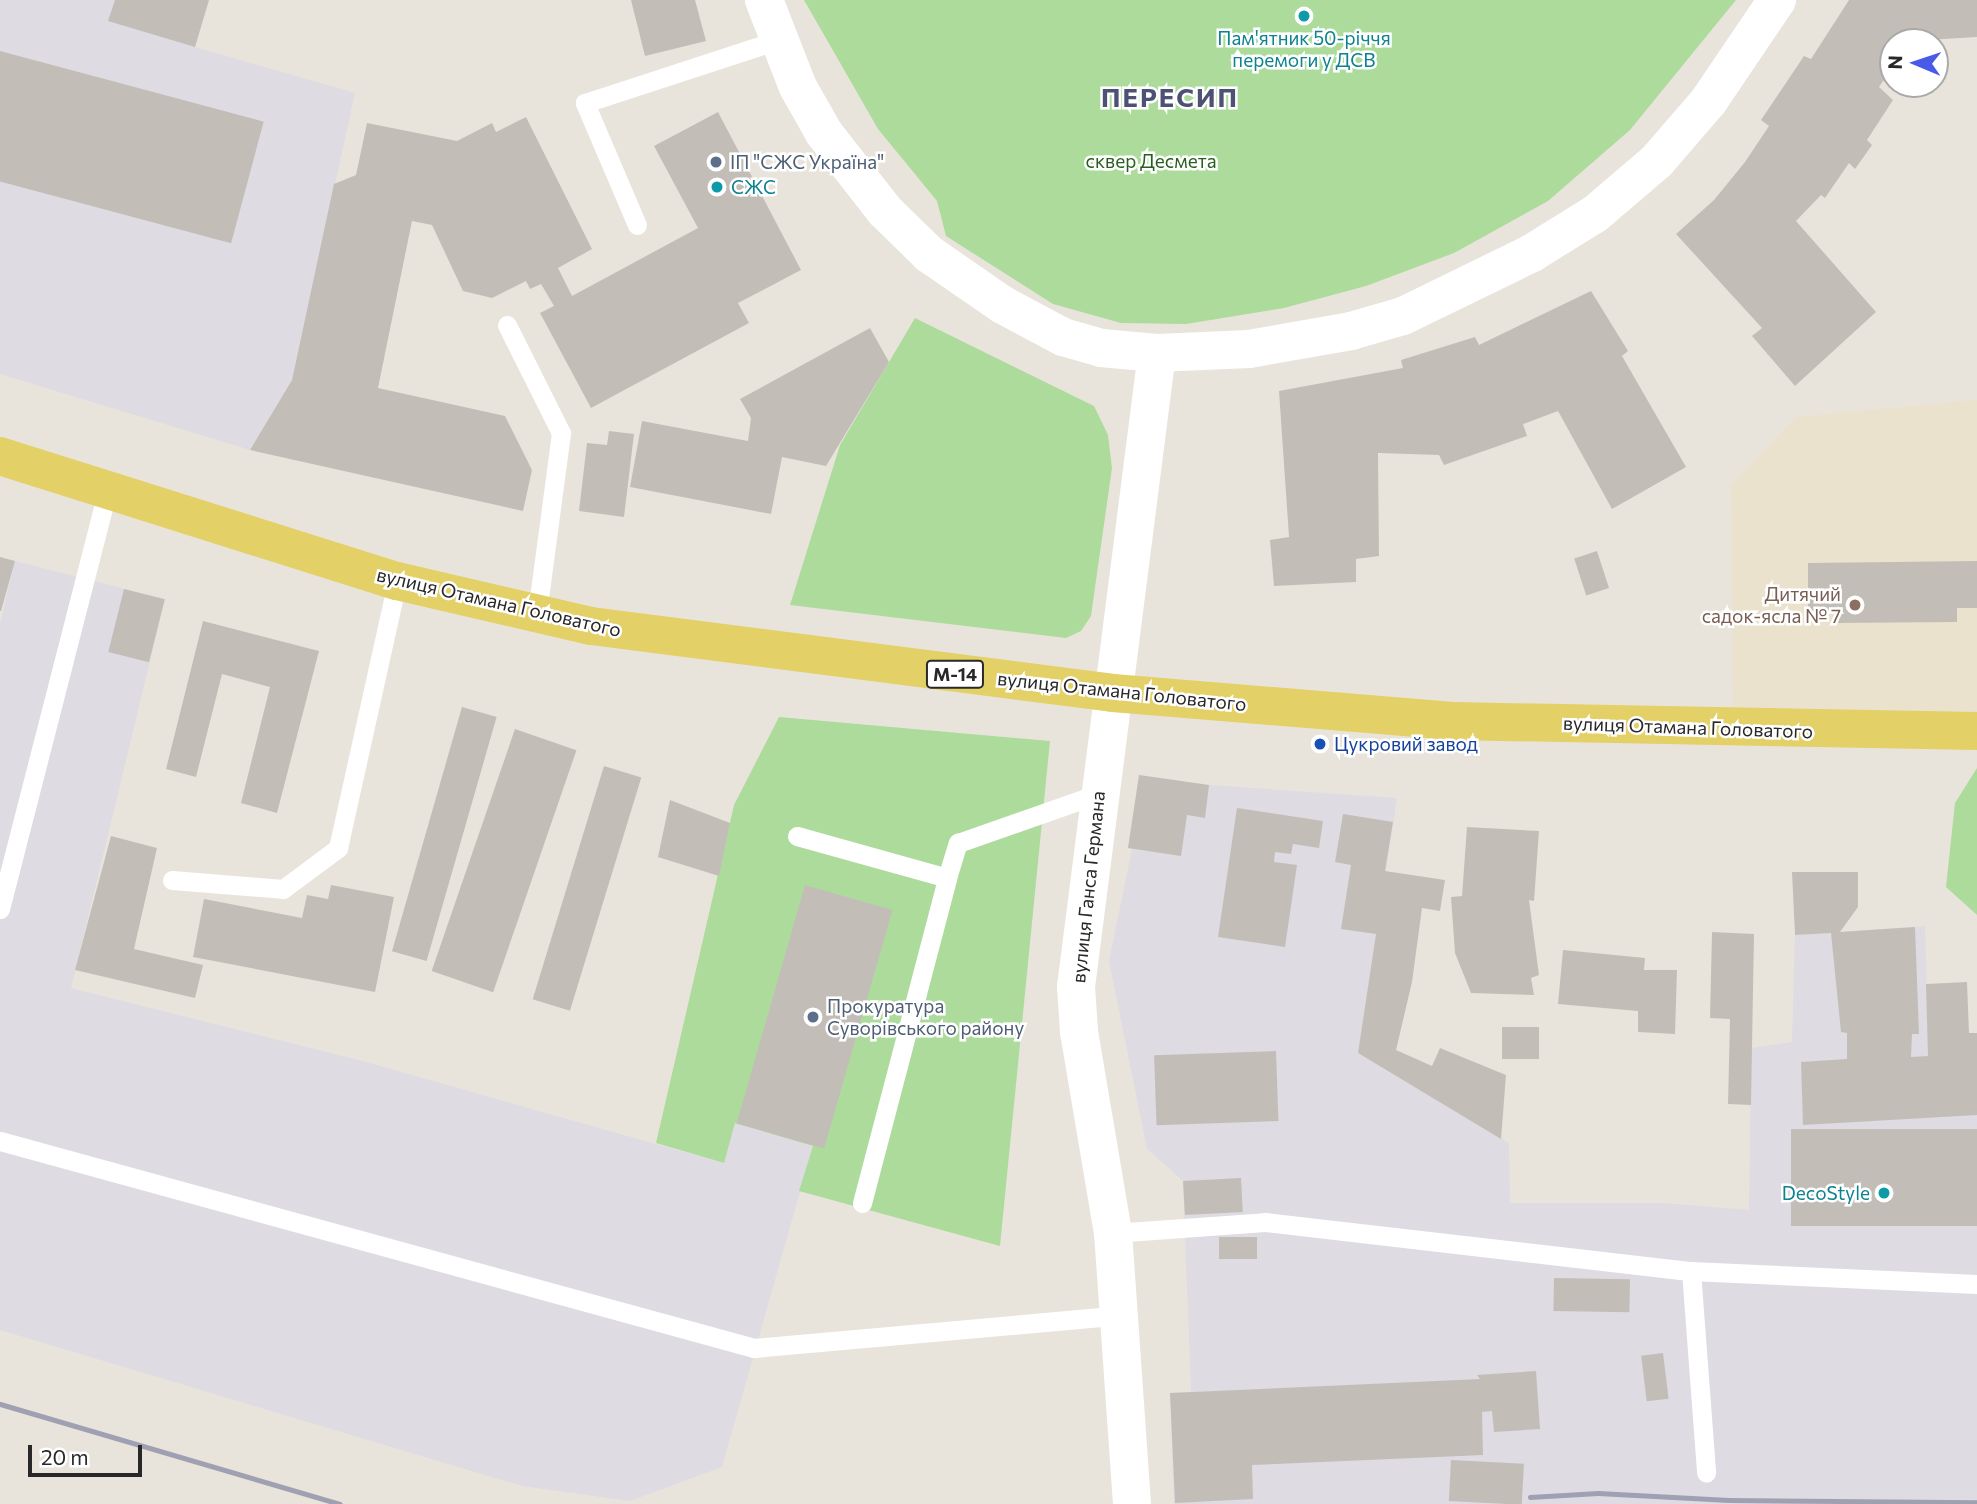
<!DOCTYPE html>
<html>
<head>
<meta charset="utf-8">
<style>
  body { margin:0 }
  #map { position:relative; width:1977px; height:1504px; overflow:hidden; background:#e9e4db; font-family:Commissioner,sans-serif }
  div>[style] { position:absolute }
  .industrial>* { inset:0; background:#dedbe2 }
  .education>* { inset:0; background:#eae2cc }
  .green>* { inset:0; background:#addb9c }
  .building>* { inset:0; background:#c2beb7; transform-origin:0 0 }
  .lane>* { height:19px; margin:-9.5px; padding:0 9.5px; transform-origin:9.5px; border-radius:9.5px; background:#fff }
  .street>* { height:38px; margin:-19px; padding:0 19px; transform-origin:19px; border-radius:19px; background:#fff }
  .primary>* { height:38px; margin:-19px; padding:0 19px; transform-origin:19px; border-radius:19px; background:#e3d067 }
  .rail>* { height:5px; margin:-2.5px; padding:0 2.5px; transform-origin:2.5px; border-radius:2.5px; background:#9fa0b1 }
  .dots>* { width:19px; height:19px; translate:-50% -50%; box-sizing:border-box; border:4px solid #fff; border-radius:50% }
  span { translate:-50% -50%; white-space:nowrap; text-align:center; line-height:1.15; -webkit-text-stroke:5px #fff; paint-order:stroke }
  .shield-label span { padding:2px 5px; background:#fff; border:2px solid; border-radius:5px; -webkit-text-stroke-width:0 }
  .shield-label { font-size:18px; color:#282828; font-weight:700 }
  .culture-label { font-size:19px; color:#0d838f }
  .left { translate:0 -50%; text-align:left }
  .right { translate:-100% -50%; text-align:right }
  .park-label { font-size:19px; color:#285e20 }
  .service-label { font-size:19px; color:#4e5e75 }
  .education-label { font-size:19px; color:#785e54 }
  .street-label { font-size:19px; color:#282828 }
  .transit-label { font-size:19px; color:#164399 }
  .district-label { font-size:26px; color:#4d5174; font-weight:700; letter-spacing:2px }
  .north { position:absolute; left:1879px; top:28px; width:70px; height:70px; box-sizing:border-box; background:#fff; border:2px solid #a9a9a9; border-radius:50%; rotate:272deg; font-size:19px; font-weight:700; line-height:28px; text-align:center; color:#282828 }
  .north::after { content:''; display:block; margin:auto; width:24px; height:32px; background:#495ae9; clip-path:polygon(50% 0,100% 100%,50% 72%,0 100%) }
  .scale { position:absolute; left:28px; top:1445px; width:114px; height:32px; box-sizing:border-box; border:4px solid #282828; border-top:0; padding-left:9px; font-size:21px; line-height:24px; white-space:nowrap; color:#282828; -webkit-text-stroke:5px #fff; paint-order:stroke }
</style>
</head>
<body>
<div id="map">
  <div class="industrial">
    <i style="clip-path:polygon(0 0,209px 0,195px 47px,355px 93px,292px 380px,250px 450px,0 374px)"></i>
    <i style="clip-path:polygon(15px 561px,165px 599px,71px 988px,359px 1060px,723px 1163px,735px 1123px,813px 1146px,722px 1467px,630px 1501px,522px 1486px,0 1330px,0 623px)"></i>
    <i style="clip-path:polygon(1139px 775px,1209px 785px,1397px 798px,1358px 1053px,1509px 1143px,1510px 1203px,1663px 1203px,1749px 1210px,1751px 1048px,1792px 1042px,1795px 935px,1925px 926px,1928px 1035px,1977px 1033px,1977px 1504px,1174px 1504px,1170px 1393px,1191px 1392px,1183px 1181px,1147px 1149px,1109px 961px,1132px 849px,1128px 848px)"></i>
  </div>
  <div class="education">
    <i style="clip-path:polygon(1977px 400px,1977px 725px,1733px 725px,1731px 486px,1796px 417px)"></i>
  </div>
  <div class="green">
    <i style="clip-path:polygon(804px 0,1736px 0,1630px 130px,1548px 201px,1454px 253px,1366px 286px,1284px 308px,1186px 324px,1121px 323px,1053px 304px,946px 236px,937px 201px,878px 129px)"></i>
    <i style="clip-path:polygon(915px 318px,1094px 406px,1108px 435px,1112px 468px,1091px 616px,1081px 631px,1066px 638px,790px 605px,840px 445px)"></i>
    <i style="clip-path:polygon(779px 717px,1050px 741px,1000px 1246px,799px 1191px,813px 1146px,735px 1123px,724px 1163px,656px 1143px,734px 805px)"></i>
    <i style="clip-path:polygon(1977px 768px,1977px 915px,1946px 887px,1955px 803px)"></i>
  </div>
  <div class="building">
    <i style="clip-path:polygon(115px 0,209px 0,195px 47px,108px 21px)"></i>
    <i style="clip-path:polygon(631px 0,695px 0,706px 41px,645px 56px)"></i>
    <i style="clip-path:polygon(1849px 0,1977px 0,1977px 37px,1893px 42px,1893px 67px,1879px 87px,1893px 100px,1867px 140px,1872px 145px,1855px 169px,1849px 163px,1825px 198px,1821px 195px,1796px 221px,1876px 312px,1795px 386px,1752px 336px,1762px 328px,1676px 234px,1714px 200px,1745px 162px,1769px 126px,1761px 120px,1804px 56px,1811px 59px)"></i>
    <i style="left:0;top:51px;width:273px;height:126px;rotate:15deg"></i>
    <i style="clip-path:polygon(718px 112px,801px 270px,738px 303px,749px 323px,591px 408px,540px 313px,554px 306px,541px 284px,530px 289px,526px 281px,492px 298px,463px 291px,432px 225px,412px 221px,378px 388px,505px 416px,532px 470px,523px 511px,250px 450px,292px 380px,334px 184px,356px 175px,367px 123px,457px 141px,492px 123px,496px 132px,526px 117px,592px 249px,558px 268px,572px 296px,698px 228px,654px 146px)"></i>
    <i style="clip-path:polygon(1591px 291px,1628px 351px,1622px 356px,1686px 467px,1612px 509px,1558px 411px,1523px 424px,1527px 436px,1444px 465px,1439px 455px,1378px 453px,1379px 556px,1356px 559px,1356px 582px,1274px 586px,1270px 540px,1289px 537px,1279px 391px,1403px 368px,1401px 360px,1475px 337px,1479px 345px)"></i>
    <i style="clip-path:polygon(870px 328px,889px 362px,826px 466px,782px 457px,771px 514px,630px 487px,642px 421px,748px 441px,751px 418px,740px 399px)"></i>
    <i style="clip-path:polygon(609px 431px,634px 434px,624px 517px,579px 511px,587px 443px,607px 445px)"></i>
    <i style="left:1597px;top:551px;width:39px;height:24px;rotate:72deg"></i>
    <i style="clip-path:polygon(0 557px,15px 561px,1px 611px,0 611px)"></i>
    <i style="clip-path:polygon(1977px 561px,1977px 608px,1957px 608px,1957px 622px,1834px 623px,1834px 611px,1808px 611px,1808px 563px)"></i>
    <i style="left:124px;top:589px;width:42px;height:65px;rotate:14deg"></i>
    <i style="clip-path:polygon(203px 621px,319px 651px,277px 813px,241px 803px,270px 687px,222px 674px,196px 777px,166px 769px)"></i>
    <i style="left:462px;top:707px;width:36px;height:254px;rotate:16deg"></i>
    <i style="left:515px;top:729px;width:65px;height:256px;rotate:19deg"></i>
    <i style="left:604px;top:766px;width:39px;height:244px;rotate:17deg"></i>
    <i style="clip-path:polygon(1139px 775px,1209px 785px,1205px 818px,1187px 815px,1181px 856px,1128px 848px)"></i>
    <i style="clip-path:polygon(670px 800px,730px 823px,719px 876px,658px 857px)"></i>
    <i style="clip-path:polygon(1237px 808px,1323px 821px,1319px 848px,1293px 844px,1291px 854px,1275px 852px,1274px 862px,1297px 865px,1285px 947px,1218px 937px)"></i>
    <i style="clip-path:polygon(1343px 814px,1393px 822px,1385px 871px,1445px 880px,1440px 911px,1422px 908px,1412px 982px,1396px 1050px,1432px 1066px,1440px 1048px,1506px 1075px,1501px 1139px,1358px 1053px,1376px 934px,1341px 929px,1351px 865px,1335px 862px)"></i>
    <i style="clip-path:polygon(1467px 827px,1539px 831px,1534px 901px,1529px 900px,1539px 975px,1531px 978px,1534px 995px,1471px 993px,1455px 953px,1451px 897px,1462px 896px)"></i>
    <i style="clip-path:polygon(111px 836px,157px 848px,134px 949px,203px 965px,195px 998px,75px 970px)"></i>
    <i style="clip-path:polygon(1792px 872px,1858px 872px,1858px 907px,1840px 932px,1915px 927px,1919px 1034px,1912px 1034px,1911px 1057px,1928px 1056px,1926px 984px,1967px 982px,1969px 1033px,1977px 1033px,1977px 1115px,1803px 1125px,1801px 1062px,1847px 1059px,1847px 1033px,1841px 1032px,1831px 933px,1795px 935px)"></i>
    <i style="clip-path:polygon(331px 885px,394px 897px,375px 992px,193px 957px,204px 899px,302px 918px,307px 895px,328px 899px)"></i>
    <i style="left:805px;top:885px;width:91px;height:248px;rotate:16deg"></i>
    <i style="clip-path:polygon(1712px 932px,1754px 934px,1751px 1105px,1728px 1104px,1730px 1019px,1710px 1018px)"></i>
    <i style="clip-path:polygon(1563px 950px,1645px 958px,1644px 970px,1677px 970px,1675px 1034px,1638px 1032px,1638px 1011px,1558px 1004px)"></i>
    <i style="left:1502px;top:1027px;width:37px;height:32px"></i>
    <i style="left:1276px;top:1051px;width:70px;height:122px;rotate:88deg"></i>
    <i style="left:1977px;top:1129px;width:97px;height:186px;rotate:90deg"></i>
    <i style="left:1241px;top:1178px;width:34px;height:58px;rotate:87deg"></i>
    <i style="left:1219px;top:1237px;width:38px;height:22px"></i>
    <i style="left:1554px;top:1278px;width:76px;height:33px;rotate:1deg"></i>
    <i style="left:1663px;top:1353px;width:46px;height:22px;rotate:83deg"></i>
    <i style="clip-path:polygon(1536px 1371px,1540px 1429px,1494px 1432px,1492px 1411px,1482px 1412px,1483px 1455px,1252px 1465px,1253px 1499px,1175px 1503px,1170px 1393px,1480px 1379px,1477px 1375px)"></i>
    <i style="left:1451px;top:1460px;width:73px;height:41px;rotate:3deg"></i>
  </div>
  <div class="lane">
    <i style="left:637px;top:225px;width:133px;rotate:-113.1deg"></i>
    <i style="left:585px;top:103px;width:203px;rotate:-18.1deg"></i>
    <i style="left:507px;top:325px;width:121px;rotate:63.4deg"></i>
    <i style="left:561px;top:433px;width:182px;rotate:97.6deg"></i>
    <i style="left:797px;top:836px;width:156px;rotate:15.6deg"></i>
    <i style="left:947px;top:878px;width:37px;rotate:-73deg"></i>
    <i style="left:958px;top:843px;width:148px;rotate:-19.3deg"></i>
    <i style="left:172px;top:880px;width:111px;rotate:4.6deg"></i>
    <i style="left:283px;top:889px;width:69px;rotate:-36.7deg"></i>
    <i style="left:338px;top:848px;width:273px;rotate:-77.5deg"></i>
    <i style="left:0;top:909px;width:436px;rotate:-75.6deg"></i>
    <i style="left:0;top:1141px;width:782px;rotate:15.35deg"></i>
    <i style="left:754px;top:1348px;width:368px;rotate:-5.1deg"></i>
    <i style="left:862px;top:1203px;width:336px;rotate:-75.3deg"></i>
    <i style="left:1113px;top:1233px;width:152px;rotate:-4.1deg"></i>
    <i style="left:1265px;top:1222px;width:429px;rotate:6.6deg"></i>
    <i style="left:1691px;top:1271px;width:286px;rotate:2.6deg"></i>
    <i style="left:1691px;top:1271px;width:202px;rotate:85.7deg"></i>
  </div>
  <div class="street">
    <i style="left:764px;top:0;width:93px;rotate:68.7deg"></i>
    <i style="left:798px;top:87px;width:53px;rotate:60.5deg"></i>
    <i style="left:824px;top:133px;width:99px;rotate:52deg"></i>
    <i style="left:885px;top:211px;width:62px;rotate:44.3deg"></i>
    <i style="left:929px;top:254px;width:90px;rotate:34.6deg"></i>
    <i style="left:1003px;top:305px;width:68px;rotate:28.1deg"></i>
    <i style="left:1063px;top:337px;width:40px;rotate:16deg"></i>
    <i style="left:1101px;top:348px;width:56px;rotate:5.1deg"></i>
    <i style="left:1157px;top:353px;width:92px;rotate:-2.5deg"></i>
    <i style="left:1249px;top:349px;width:104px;rotate:-10deg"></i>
    <i style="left:1351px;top:331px;width:54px;rotate:-16.1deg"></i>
    <i style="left:1403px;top:316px;width:144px;rotate:-26deg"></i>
    <i style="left:1532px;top:253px;width:74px;rotate:-31.8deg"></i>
    <i style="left:1595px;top:214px;width:82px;rotate:-40.5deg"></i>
    <i style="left:1657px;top:161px;width:78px;rotate:-49.2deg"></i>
    <i style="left:1708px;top:102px;width:123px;rotate:-55.9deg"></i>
    <i style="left:1132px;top:1504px;width:272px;rotate:-94deg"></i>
    <i style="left:1113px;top:1233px;width:205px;rotate:-99.6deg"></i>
    <i style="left:1079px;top:1031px;width:44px;rotate:-93.9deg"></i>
    <i style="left:1076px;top:987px;width:639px;rotate:-82.72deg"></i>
  </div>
  <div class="primary">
    <i style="left:0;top:456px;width:416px;rotate:17.5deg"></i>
    <i style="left:397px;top:581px;width:199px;rotate:13.1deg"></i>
    <i style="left:591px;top:626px;width:526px;rotate:7.31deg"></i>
    <i style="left:1113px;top:693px;width:341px;rotate:4.7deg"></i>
    <i style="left:1453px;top:721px;width:524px;rotate:1.09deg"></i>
  </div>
  <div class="rail">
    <i style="left:0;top:1404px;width:354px;rotate:16.4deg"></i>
    <i style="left:1530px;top:1497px;width:68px;rotate:-3.4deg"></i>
    <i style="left:1598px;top:1493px;width:131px;rotate:3.1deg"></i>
    <i style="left:1729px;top:1500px;width:248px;rotate:0.5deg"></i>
  </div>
  <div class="dots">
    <i style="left:1304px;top:16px;background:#0f9aa8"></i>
    <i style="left:716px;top:162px;background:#5c6f8a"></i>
    <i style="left:717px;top:187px;background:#0f9aa8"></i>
    <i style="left:1855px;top:605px;background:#8d6e63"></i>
    <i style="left:1320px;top:744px;background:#1a4fb4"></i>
    <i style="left:813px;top:1017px;background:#5c6f8a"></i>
    <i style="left:1884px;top:1193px;background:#0f9aa8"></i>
  </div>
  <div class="shield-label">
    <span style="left:955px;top:674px">М-14</span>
  </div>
  <div class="culture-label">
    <span style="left:1304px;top:49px">Пам'ятник 50-річчя<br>перемоги у ДСВ</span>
    <span class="left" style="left:731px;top:187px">СЖС</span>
    <span class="right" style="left:1870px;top:1193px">DecoStyle</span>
  </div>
  <div class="park-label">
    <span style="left:1151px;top:161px">сквер Десмета</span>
  </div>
  <div class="service-label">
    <span class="left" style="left:730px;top:162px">ІП "СЖС Україна"</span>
    <span class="left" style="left:827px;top:1017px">Прокуратура<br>Суворівського району</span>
  </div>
  <div class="education-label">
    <span class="right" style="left:1841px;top:605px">Дитячий<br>садок-ясла № 7</span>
  </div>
  <div class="street-label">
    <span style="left:499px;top:602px;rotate:13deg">вулиця Отамана Головатого</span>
    <span style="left:1122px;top:691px;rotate:6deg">вулиця Отамана Головатого</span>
    <span style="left:1688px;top:727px;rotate:2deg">вулиця Отамана Головатого</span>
    <span style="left:1088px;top:887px;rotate:-84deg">вулиця Ганса Германа</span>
  </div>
  <div class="transit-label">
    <span class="left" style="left:1334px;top:744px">Цукровий завод</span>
  </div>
  <div class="district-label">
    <span style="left:1170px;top:97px">ПЕРЕСИП</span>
  </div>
  <div class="north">N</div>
  <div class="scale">20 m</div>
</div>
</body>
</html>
